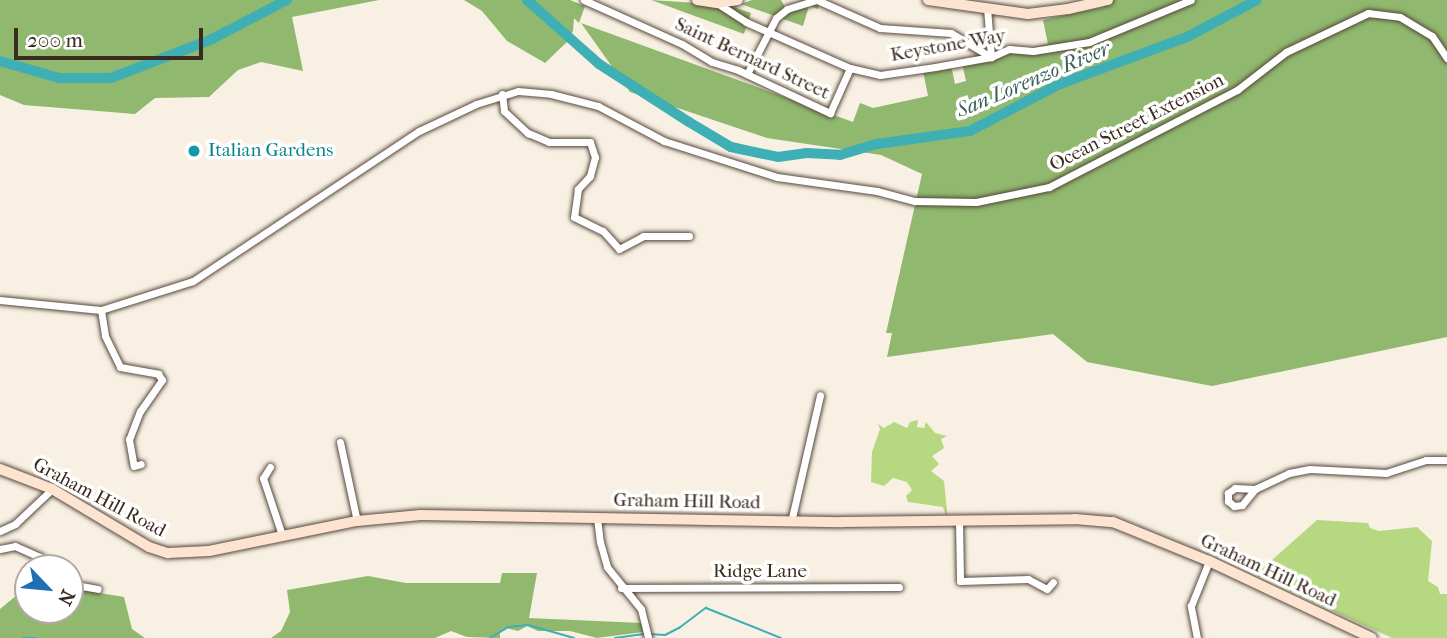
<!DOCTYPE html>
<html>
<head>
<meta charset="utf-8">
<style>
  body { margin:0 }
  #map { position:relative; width:1447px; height:638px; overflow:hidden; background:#f8f1e3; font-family:"IM FELL French Canon",serif }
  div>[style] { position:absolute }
  .green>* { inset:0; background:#b5d880 }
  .forest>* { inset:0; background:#90b86e }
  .stream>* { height:2px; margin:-1px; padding:0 1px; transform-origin:1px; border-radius:1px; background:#3eafb5 }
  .river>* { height:10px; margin:-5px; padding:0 5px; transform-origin:5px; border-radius:5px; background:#3eafb5 }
  .roads { filter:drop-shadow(0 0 2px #57483c) drop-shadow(0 0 2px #57483c) }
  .minor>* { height:7px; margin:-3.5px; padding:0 3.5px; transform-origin:3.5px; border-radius:3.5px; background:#fff }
  .secondary>* { height:10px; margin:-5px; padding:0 5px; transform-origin:5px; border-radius:5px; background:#fde4d1 }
  .dots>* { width:19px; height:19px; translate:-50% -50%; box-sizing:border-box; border:4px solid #fff; border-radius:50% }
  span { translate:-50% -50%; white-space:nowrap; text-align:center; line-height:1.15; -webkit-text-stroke:7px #fff; paint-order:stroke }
  .street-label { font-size:19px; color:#3b2a1e }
  .culture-label { font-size:19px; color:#0d838f }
  .left { translate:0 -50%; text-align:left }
  .water-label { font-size:21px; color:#3c5f5a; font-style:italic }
  .north { position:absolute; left:14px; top:554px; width:70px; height:70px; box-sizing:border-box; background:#fff; border:2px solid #b1aaa5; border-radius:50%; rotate:116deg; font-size:19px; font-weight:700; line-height:28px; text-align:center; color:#3b2a1e }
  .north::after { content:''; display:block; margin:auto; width:24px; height:32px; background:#1f6fb2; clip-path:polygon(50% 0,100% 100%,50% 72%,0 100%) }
  .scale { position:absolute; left:14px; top:28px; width:189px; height:32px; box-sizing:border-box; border:4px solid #3b2a1e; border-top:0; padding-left:9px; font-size:21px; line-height:24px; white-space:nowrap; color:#3b2a1e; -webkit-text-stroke:5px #fff; paint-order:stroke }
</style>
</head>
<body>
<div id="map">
  <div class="green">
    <i style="clip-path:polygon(918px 420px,917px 427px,924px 428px,926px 422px,935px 433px,947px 436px,941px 439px,944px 448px,932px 456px,939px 464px,931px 471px,944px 481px,948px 521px,943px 507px,908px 502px,906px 496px,912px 490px,907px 482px,893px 478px,884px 486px,871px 482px,872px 452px,880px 429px,878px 424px,884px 428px,894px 422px,907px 428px,910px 422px)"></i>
    <i style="clip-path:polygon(1317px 520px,1368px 523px,1370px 528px,1379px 531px,1417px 527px,1432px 541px,1428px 581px,1438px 587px,1440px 594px,1447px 594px,1447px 638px,1392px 638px,1255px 575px)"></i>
  </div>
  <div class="forest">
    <i style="clip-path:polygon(0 0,379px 0,292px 17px,303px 71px,261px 62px,238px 70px,209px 97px,155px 98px,135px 114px,24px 105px,0 95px)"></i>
    <i style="clip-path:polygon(464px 0,570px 0,585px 6px,579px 23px,574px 18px,573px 31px,567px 42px,545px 63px,507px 41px,482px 11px)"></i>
    <i style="clip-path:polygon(651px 0,728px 5px,751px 13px,744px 34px)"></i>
    <i style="clip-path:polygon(752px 0,781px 0,786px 9px,802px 0,821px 0,818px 9px,809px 6px,803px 26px,741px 4px)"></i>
    <i style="clip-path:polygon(1103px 0,1447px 0,1447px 337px,1212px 386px,1087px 362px,1053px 334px,887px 357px,892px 333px,886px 333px,922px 174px,881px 155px,767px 138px,630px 92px,581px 23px,853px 122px,860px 103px,873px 108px,928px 96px,923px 71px,951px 65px,955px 84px,966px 81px,962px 63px,1048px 44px,1043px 20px,1104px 7px)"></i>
    <i style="clip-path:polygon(502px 573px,537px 573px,529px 618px,642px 623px,643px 632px,597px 638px,570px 631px,538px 631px,527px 626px,518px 631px,506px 628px,500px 632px,500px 638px,467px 637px,451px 631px,435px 638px,271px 638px,281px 631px,290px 612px,287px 590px,368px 576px,406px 583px,500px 583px)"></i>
    <i style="clip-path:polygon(28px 586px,28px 610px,70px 610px,70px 588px,124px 597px,132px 629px,145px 638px,0 638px,0 609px)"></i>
  </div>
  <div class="stream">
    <i style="left:649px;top:634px;width:16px;rotate:4deg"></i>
    <i style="left:665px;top:635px;width:16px;rotate:-27deg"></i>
    <i style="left:679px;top:628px;width:34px;rotate:-37deg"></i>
    <i style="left:706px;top:608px;width:81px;rotate:21.8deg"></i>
    <i style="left:23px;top:638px;width:13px"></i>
    <i style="left:490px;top:638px;width:21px;rotate:-31deg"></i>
    <i style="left:508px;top:627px;width:20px;rotate:-6deg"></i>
    <i style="left:528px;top:625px;width:48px;rotate:15.8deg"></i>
    <i style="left:615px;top:638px;width:29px;rotate:-8deg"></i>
  </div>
  <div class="river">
    <i style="left:527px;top:0;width:96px;rotate:41.6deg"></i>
    <i style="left:599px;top:64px;width:107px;rotate:32.8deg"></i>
    <i style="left:689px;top:122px;width:49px;rotate:30.8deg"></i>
    <i style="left:731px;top:147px;width:48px;rotate:12deg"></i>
    <i style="left:778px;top:157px;width:29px;rotate:-8deg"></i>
    <i style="left:807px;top:153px;width:33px;rotate:3deg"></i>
    <i style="left:840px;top:155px;width:39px;rotate:-17deg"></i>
    <i style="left:877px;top:144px;width:94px;rotate:-8deg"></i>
    <i style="left:970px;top:131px;width:102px;rotate:-27.6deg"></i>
    <i style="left:1060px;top:84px;width:135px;rotate:-20.3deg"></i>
    <i style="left:1187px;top:37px;width:79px;rotate:-27.9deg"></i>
    <i style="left:0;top:61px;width:61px;rotate:16.1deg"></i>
    <i style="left:59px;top:78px;width:52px"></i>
    <i style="left:111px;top:78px;width:106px;rotate:-21deg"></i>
    <i style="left:210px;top:40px;width:87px;rotate:-27.5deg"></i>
  </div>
  <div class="roads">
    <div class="minor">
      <i style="left:584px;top:0;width:107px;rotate:24.2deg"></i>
      <i style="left:682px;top:44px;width:35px;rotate:31deg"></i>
      <i style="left:712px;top:62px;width:27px;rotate:17deg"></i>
      <i style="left:738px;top:70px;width:102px;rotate:25.1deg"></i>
      <i style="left:830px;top:113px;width:49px;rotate:-66deg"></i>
      <i style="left:717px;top:3px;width:35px;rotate:33deg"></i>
      <i style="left:746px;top:22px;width:114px;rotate:23.9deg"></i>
      <i style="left:850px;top:68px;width:31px;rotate:13deg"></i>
      <i style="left:880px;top:75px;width:56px;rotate:-8.3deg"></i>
      <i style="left:935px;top:67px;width:57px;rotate:-10.1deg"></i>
      <i style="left:991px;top:57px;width:20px;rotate:-24deg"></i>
      <i style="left:1009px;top:49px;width:24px;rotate:5deg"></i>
      <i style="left:1033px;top:51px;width:57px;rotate:-9.1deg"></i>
      <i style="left:1089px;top:42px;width:110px;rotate:-22.4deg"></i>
      <i style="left:987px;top:8px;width:49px;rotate:85.3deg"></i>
      <i style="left:747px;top:74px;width:63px;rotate:-62.6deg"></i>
      <i style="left:776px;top:18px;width:14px;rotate:-39deg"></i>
      <i style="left:787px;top:9px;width:31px;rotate:-17deg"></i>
      <i style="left:817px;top:0;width:69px;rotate:24deg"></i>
      <i style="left:880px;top:28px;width:71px;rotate:4deg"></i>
      <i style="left:951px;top:33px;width:47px;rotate:31deg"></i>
      <i style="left:502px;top:94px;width:17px;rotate:83deg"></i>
      <i style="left:504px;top:111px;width:33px;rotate:43deg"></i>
      <i style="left:528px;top:133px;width:23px;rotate:23deg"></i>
      <i style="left:549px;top:142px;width:41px"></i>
      <i style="left:590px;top:142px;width:16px;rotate:72deg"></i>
      <i style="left:595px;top:157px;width:20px;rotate:105deg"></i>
      <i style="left:590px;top:176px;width:18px;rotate:133deg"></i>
      <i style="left:578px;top:189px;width:28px;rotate:98deg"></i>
      <i style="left:574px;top:217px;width:32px;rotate:26deg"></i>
      <i style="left:603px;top:231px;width:24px;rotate:48deg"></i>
      <i style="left:619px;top:249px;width:27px;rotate:-28deg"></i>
      <i style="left:643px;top:236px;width:46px"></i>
      <i style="left:0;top:300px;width:101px;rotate:5.7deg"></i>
      <i style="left:101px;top:310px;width:96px;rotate:-17.5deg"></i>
      <i style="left:193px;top:281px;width:271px;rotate:-33.6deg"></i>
      <i style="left:419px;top:131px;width:63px;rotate:-25.3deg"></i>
      <i style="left:476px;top:104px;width:44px;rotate:-17.2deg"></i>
      <i style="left:518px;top:91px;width:33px;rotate:5deg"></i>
      <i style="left:551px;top:94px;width:49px;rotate:14.3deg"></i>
      <i style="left:598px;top:106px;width:75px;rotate:27.9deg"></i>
      <i style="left:664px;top:141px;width:119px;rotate:17.7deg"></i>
      <i style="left:777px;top:177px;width:101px;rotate:8deg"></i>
      <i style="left:877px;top:191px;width:39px;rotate:15deg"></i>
      <i style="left:915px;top:201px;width:61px;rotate:0.9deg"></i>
      <i style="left:976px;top:202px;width:75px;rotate:-11.6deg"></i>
      <i style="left:1049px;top:187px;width:212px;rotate:-27.3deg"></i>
      <i style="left:1237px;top:90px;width:62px;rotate:-37.8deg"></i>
      <i style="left:1286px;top:52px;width:91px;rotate:-25.4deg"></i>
      <i style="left:1368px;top:13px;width:32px;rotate:7deg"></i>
      <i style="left:1400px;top:17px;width:37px;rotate:31deg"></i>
      <i style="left:1432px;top:36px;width:27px;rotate:56deg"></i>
      <i style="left:101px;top:310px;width:26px;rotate:81deg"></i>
      <i style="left:105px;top:336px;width:34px;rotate:64deg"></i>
      <i style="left:120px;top:367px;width:39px;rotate:10deg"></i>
      <i style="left:158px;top:374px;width:7px;rotate:56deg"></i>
      <i style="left:162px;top:380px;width:38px;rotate:125deg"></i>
      <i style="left:140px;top:411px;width:30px;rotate:111deg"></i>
      <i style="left:129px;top:439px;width:27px;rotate:80deg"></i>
      <i style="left:134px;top:466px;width:7px;rotate:-16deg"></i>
      <i style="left:340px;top:442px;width:81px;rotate:77.9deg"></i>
      <i style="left:270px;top:467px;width:13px;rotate:122deg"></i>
      <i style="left:263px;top:478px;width:60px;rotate:71.6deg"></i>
      <i style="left:1255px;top:489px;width:20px;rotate:-177deg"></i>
      <i style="left:1235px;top:488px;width:9px;rotate:144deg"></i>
      <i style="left:1228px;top:493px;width:8px;rotate:90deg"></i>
      <i style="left:1228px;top:501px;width:8px;rotate:40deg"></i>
      <i style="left:1234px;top:506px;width:8px;rotate:-7deg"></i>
      <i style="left:1242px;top:505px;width:21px;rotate:-51deg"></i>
      <i style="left:1255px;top:489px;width:38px;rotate:-25deg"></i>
      <i style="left:1289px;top:473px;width:21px;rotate:-11deg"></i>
      <i style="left:1310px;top:469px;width:76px;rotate:3deg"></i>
      <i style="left:1386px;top:473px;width:42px;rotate:-18deg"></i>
      <i style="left:1426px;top:460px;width:21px"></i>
      <i style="left:597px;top:518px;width:24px;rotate:83deg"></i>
      <i style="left:600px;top:542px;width:26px;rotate:74deg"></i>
      <i style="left:607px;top:567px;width:54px;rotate:51deg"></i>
      <i style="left:641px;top:609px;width:30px;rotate:76deg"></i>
      <i style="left:959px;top:521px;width:60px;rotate:89deg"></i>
      <i style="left:960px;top:581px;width:68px;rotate:-1.7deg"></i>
      <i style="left:1028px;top:579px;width:21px;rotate:28deg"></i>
      <i style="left:1047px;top:589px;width:9px;rotate:-49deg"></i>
      <i style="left:791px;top:522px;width:130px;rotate:-77.1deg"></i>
      <i style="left:0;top:531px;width:17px;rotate:-25deg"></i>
      <i style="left:15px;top:524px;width:51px;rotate:-43.4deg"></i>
      <i style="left:0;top:549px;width:15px;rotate:-11deg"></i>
      <i style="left:15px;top:546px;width:27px;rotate:24deg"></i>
      <i style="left:40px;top:557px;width:16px;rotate:45deg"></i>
      <i style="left:70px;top:584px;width:28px;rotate:10deg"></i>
      <i style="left:621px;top:588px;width:278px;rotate:-0.2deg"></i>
      <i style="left:1197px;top:638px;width:33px;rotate:-101deg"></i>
      <i style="left:1191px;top:606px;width:48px;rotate:-68.2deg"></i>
    </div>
    <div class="secondary">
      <i style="left:697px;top:0;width:20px;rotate:9deg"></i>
      <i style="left:717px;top:3px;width:21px;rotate:-8deg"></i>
      <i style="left:928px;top:0;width:101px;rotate:8deg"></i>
      <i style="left:1028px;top:14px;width:40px;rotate:-7.1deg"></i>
      <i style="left:1068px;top:9px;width:41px;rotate:-12.7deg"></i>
      <i style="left:0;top:469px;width:56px;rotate:21deg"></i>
      <i style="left:52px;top:489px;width:113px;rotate:30.9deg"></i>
      <i style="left:149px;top:547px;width:20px;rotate:18deg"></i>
      <i style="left:168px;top:553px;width:41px;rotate:-2.8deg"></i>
      <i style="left:209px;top:551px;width:151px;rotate:-11.5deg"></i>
      <i style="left:357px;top:521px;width:64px;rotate:-5.4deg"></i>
      <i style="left:421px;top:515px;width:421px;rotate:1deg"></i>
      <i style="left:842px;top:522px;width:233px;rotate:-0.7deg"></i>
      <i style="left:1075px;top:519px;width:38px;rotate:5deg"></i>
      <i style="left:1113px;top:522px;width:104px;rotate:22.1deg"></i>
      <i style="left:1209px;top:561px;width:180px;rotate:25.3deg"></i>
    </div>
  </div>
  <div class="dots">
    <i style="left:194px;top:151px;background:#0f9aa8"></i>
  </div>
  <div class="street-label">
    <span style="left:948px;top:46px;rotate:-10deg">Keystone Way</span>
    <span style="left:752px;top:59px;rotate:25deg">Saint Bernard Street</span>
    <span style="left:1137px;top:123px;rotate:-27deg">Ocean Street Extension</span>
    <span style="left:99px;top:498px;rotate:28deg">Graham Hill Road</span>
    <span style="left:687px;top:502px;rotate:1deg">Graham Hill Road</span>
    <span style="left:1268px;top:571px;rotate:25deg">Graham Hill Road</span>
    <span style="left:760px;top:572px">Ridge Lane</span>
  </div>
  <div class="culture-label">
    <span class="left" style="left:208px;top:151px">Italian Gardens</span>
  </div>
  <div class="water-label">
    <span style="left:1033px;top:79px;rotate:-23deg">San Lorenzo River</span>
  </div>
  <div class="north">N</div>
  <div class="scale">200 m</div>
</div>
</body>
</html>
